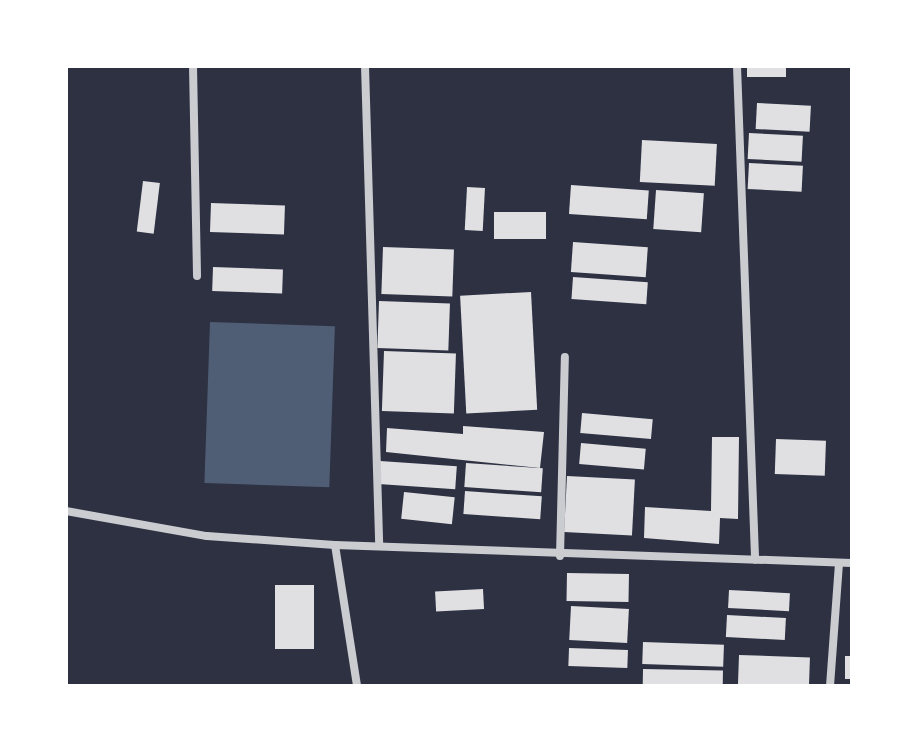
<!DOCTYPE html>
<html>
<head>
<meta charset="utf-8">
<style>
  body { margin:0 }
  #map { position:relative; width:918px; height:752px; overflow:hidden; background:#2d3142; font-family:Lato,sans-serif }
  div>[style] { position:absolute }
  .water>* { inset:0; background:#4f5d75; transform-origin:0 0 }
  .building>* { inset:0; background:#e0e0e3; transform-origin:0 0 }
  .minor>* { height:8px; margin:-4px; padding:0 4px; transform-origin:4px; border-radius:4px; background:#caccd0 }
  span { translate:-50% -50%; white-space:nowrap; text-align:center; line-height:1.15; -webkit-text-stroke:6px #fff; paint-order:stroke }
  .frame { position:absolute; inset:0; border:68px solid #fff; pointer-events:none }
</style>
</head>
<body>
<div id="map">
  <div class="water">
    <i style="left:210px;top:322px;width:125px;height:161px;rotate:2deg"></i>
  </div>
  <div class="building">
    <i style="left:747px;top:66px;width:39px;height:11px"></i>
    <i style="left:757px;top:103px;width:54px;height:26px;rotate:3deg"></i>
    <i style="left:749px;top:133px;width:54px;height:26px;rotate:3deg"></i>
    <i style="left:642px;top:140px;width:75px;height:42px;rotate:3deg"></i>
    <i style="left:749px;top:163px;width:54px;height:26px;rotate:3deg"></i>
    <i style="left:143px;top:181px;width:17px;height:51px;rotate:7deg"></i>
    <i style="left:571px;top:185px;width:78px;height:29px;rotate:4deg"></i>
    <i style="left:467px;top:187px;width:18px;height:43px;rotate:3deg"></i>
    <i style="left:656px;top:190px;width:48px;height:39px;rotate:4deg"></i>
    <i style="left:211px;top:203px;width:74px;height:29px;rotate:2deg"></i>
    <i style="left:494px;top:212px;width:52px;height:27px"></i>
    <i style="left:573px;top:242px;width:75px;height:30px;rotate:4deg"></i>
    <i style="left:383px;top:247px;width:71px;height:47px;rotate:2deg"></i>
    <i style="left:213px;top:267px;width:70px;height:24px;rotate:2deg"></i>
    <i style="left:573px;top:277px;width:75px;height:22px;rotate:4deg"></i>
    <i style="left:531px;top:292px;width:118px;height:71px;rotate:87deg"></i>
    <i style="left:379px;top:301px;width:71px;height:47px;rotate:2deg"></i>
    <i style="left:384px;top:351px;width:72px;height:60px;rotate:2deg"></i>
    <i style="left:582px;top:413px;width:71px;height:20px;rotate:5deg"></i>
    <i style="clip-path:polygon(463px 426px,544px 432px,540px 468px,386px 452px,387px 428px,463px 434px)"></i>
    <i style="clip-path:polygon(712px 437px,739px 437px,738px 519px,720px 518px,719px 544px,644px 538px,645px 507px,711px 511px)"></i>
    <i style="left:776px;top:439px;width:50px;height:35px;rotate:2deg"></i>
    <i style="left:581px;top:443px;width:65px;height:21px;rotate:5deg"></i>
    <i style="left:380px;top:461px;width:77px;height:23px;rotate:4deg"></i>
    <i style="left:466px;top:463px;width:77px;height:24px;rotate:4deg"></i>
    <i style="left:567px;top:476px;width:68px;height:56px;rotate:3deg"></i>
    <i style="left:465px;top:491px;width:77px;height:23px;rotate:4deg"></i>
    <i style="left:404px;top:492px;width:51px;height:27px;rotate:6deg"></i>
    <i style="left:567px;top:573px;width:62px;height:28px;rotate:1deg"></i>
    <i style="left:275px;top:585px;width:39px;height:64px"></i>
    <i style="left:483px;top:589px;width:20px;height:48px;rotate:87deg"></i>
    <i style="left:729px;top:590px;width:61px;height:18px;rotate:3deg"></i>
    <i style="left:571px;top:606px;width:58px;height:34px;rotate:3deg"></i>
    <i style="left:727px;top:615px;width:59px;height:22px;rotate:3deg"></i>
    <i style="left:643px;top:642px;width:81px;height:22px;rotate:2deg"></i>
    <i style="left:569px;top:648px;width:59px;height:18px;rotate:2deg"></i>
    <i style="left:739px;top:655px;width:71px;height:31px;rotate:2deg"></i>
    <i style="left:845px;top:656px;width:7px;height:23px"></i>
    <i style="left:643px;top:669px;width:80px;height:17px;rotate:1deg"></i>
  </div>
  <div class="minor">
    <i style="left:193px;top:66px;width:210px;rotate:88.9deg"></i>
    <i style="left:365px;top:66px;width:480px;rotate:88.3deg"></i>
    <i style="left:737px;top:66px;width:494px;rotate:87.9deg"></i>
    <i style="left:66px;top:511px;width:143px;rotate:10.1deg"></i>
    <i style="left:207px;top:536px;width:128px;rotate:4deg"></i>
    <i style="left:335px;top:545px;width:517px;rotate:1.99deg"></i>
    <i style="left:335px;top:545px;width:143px;rotate:81.1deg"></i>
    <i style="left:560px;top:556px;width:199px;rotate:-88.6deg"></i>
    <i style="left:830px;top:686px;width:123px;rotate:-85.8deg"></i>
  </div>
  <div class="frame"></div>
</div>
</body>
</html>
